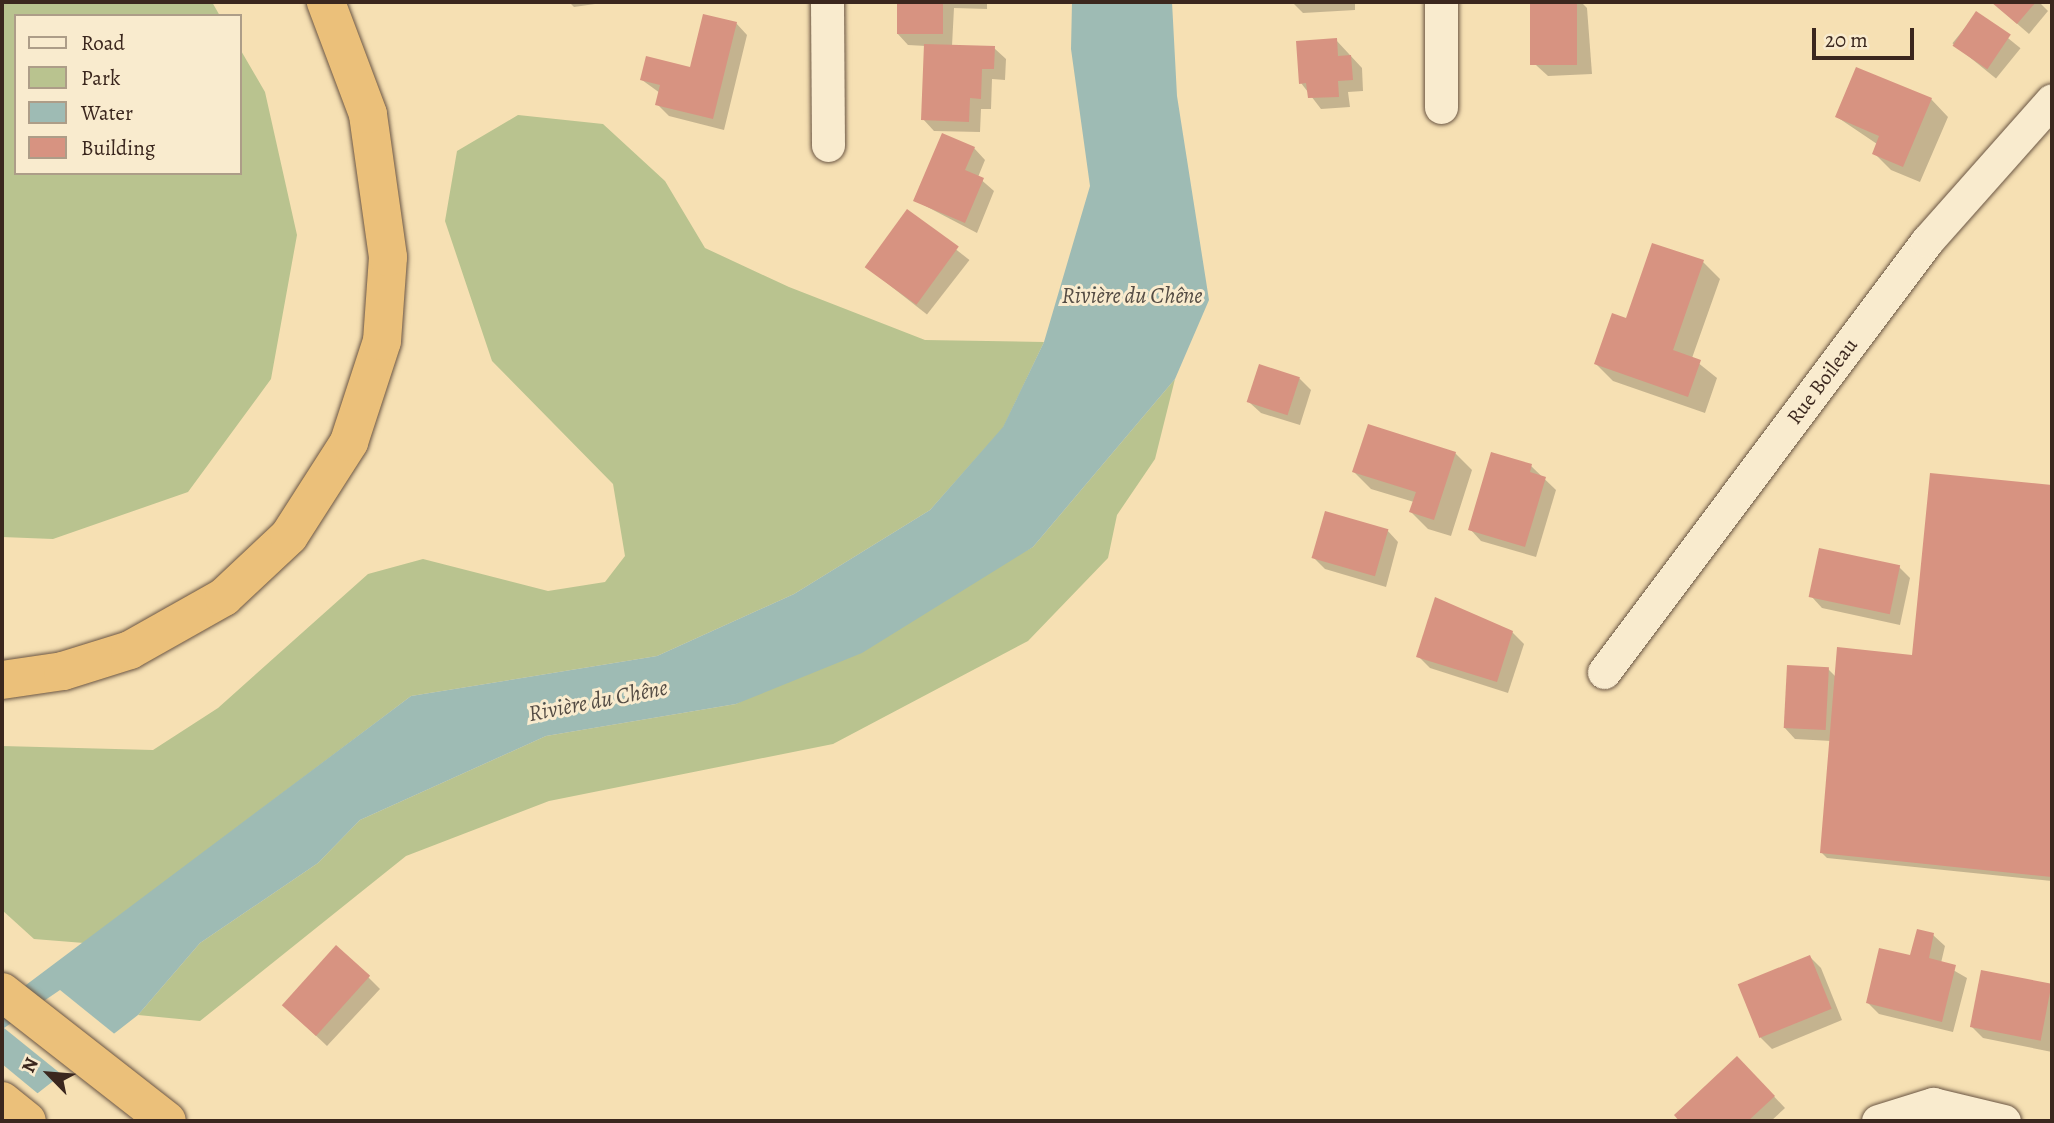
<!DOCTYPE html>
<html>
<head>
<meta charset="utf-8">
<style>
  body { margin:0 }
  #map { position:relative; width:2054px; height:1123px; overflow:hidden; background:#f6e0b3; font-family:Alegreya,serif }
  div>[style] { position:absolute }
  .green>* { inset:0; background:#b9c38f }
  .water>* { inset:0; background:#9ebbb4 }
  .pier>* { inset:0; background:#f6e0b3 }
  .shadow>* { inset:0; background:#0003; transform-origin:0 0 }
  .building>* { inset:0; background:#d79381; transform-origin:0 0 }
  .roads { filter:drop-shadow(0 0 2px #6a5543) drop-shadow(0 0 2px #6a5543) }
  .minor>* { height:33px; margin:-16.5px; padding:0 16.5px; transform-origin:16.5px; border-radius:16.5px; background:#f9ebce }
  .motorway>* { height:38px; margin:-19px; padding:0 19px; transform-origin:19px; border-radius:19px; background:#ebc07a }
  span { translate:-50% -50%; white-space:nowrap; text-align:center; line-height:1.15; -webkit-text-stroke:6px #f9ebce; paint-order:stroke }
  .street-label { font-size:21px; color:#3b271e }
  .water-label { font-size:23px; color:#544c44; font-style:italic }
  .frame { position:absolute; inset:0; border:4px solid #3b271e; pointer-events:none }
  .legend { position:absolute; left:14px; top:14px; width:228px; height:161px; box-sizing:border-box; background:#f9ebce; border:2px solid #ad9d88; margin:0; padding:9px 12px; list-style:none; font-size:21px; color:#3b271e }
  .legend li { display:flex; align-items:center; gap:14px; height:35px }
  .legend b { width:35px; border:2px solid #ad9d88 }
  .north { position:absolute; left:14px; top:1039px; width:70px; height:70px; -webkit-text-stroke:5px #f9ebce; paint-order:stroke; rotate:295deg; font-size:19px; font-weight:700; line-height:28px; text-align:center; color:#3b271e }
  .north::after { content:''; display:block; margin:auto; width:24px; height:32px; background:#3b271e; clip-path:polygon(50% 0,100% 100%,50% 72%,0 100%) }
  .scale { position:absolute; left:1812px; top:28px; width:102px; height:32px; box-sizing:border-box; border:4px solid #3b271e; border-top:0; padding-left:9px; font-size:21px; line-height:24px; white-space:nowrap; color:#3b271e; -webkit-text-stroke:5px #f9ebce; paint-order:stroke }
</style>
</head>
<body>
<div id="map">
  <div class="green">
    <i style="clip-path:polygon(2px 2px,212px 2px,220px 16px,16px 16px,16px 173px,240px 173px,240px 49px,265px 92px,297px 235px,271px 379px,188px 492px,53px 539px,2px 537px)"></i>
    <i style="clip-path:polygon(518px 115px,603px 124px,665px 181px,705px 248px,789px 287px,925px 340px,1044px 342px,1003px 428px,930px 510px,794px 594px,657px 656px,411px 696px,84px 943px,34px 939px,2px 910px,2px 746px,153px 750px,218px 708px,368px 574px,423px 559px,548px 591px,605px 582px,625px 556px,613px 484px,492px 361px,445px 221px,457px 151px)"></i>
    <i style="clip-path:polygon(1175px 379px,1155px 459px,1117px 515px,1108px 558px,1028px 641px,833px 744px,549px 801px,406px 856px,200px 1021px,138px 1015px,200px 943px,318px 863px,360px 820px,546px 736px,736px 704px,1033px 547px)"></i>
  </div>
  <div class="water">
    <i style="clip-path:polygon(1072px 2px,1172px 2px,1177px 96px,1209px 300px,1175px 379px,1033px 547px,862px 653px,736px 704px,546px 736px,360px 820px,318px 863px,200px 943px,138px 1015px,2px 1121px,2px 1003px,411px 696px,657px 656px,794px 594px,930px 510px,1003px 427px,1044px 342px,1090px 186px,1071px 49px)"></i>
  </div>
  <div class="pier">
    <i style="clip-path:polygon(60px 990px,117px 1036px,66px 1078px,4px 1028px)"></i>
    <i style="clip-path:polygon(2px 1064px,42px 1097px,12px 1121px,2px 1121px)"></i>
  </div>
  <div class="shadow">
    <i style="clip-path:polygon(569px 2px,609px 2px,574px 7px)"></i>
    <i style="clip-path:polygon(899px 2px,987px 2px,987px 9px,954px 8px,952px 46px,994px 48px,1006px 59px,1005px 80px,992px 79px,991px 109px,981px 109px,980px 132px,934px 131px,923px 119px,926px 46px,908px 45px,897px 33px)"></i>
    <i style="clip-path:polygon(1292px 2px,1355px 2px,1355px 10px,1303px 13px)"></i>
    <i style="clip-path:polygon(1532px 2px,1581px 2px,1587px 8px,1592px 74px,1548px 76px,1536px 65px)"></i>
    <i style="clip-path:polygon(1992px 2px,2039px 2px,2048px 11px,2029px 34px)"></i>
    <i style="left:1977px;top:13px;width:56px;height:39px;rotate:39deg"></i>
    <i style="clip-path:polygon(736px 23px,747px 35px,724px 130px,669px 116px,657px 104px,660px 93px,642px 80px,691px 69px)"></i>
    <i style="clip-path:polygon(1336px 40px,1362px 68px,1363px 91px,1348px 92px,1350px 107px,1321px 109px,1301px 83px)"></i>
    <i style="clip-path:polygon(1931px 99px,1948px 117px,1920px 182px,1891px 170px,1874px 153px,1877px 144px,1837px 117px)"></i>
    <i style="clip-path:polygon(974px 148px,985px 160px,978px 177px,994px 191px,977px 233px,916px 201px)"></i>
    <i style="left:908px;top:212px;width:78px;height:69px;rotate:38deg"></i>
    <i style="clip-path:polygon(1703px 262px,1720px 279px,1692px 358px,1717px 378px,1705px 413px,1613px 381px,1596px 364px,1627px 320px)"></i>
    <i style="clip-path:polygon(1299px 378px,1311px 390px,1300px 425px,1261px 413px,1249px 402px)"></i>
    <i style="clip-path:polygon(1455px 453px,1472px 470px,1451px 536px,1428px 529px,1411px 512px,1414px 502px,1371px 489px,1354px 472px)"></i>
    <i style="clip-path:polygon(1531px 466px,1556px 490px,1536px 557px,1481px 541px,1470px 529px)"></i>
    <i style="clip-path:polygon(1932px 475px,2052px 487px,2052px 881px,1827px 858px,1821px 852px,1831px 741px,1795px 739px,1784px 727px,1828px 669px,1836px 677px,1913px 657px)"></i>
    <i style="clip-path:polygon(1387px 530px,1398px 542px,1386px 587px,1325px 569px,1314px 558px)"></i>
    <i style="clip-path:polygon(1899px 567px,1910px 578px,1900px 625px,1822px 608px,1811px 596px)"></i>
    <i style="clip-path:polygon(1512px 632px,1524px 644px,1508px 693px,1430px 668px,1418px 656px)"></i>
    <i style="clip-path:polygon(1933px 935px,1945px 946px,1941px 963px,1967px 978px,1953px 1032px,1879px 1014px,1868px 1003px)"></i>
    <i style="clip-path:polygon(1810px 957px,1821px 968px,1842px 1020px,1772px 1049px,1761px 1038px,1740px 986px)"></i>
    <i style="clip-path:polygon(1983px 972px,2052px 985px,2052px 1052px,1983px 1038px,1972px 1027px)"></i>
    <i style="clip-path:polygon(368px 977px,380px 989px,327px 1046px,295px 1016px)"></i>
    <i style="clip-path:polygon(1748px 1069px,1785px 1108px,1771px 1121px,1682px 1121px,1676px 1115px)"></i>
  </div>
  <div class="building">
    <i style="left:897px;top:2px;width:46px;height:32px"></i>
    <i style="left:1530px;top:2px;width:47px;height:63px"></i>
    <i style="clip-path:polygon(1991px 2px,2036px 2px,2017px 24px)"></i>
    <i style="left:1976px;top:11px;width:42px;height:42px;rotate:34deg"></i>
    <i style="clip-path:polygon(703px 14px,737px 22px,713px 119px,655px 105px,660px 85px,640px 80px,646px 56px,690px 67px)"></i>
    <i style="clip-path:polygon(1337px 38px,1338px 56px,1351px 55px,1353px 80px,1338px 81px,1339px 97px,1308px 98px,1306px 83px,1299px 84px,1296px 41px)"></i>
    <i style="clip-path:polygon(924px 44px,995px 46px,994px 69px,982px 69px,981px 99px,970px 98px,969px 122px,921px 120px)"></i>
    <i style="clip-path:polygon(1856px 67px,1932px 98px,1903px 167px,1872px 154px,1879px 136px,1835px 117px)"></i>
    <i style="clip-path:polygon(942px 133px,975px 147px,965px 170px,984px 178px,965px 223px,913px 201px)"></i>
    <i style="left:907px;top:209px;width:64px;height:72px;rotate:36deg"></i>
    <i style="clip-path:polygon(1652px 243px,1704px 260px,1673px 350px,1701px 360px,1688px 397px,1594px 364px,1612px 313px,1626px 318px)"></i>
    <i style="left:1259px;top:364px;width:43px;height:40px;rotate:18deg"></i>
    <i style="clip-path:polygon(1368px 424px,1456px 452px,1434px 520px,1409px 512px,1416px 492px,1352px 472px)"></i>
    <i style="clip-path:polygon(1491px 452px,1532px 464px,1530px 472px,1546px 477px,1525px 547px,1468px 530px)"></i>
    <i style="clip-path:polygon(1930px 473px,2052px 485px,2052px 877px,1820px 853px,1837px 647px,1912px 655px)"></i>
    <i style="left:1325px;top:511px;width:66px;height:49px;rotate:16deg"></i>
    <i style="left:1819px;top:548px;width:83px;height:50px;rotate:12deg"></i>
    <i style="clip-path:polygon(1435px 597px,1513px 631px,1497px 682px,1416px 657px)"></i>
    <i style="left:1787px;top:665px;width:42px;height:63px;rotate:3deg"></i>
    <i style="clip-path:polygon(1917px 929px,1934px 933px,1929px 958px,1956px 965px,1942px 1022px,1866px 1003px,1879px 948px,1910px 955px)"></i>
    <i style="left:336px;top:945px;width:46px;height:81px;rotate:42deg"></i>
    <i style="left:1810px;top:955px;width:58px;height:78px;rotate:68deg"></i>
    <i style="left:1981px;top:970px;width:72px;height:58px;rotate:11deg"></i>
    <i style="clip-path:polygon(1737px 1056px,1775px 1096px,1748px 1121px,1679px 1121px,1674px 1115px)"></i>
  </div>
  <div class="roads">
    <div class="minor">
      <i style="left:827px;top:2px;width:143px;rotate:89.6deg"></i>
      <i style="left:1441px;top:2px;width:105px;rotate:90deg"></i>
      <i style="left:1604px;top:672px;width:539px;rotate:-53.15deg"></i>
      <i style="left:1927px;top:241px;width:188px;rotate:-48.4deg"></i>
      <i style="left:1878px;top:1121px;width:58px;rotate:-17.2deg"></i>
      <i style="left:1933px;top:1104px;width:73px;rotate:13.5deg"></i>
    </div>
    <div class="motorway">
      <i style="left:2px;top:680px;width:62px;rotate:-8.4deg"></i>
      <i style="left:63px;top:671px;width:70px;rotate:-17.4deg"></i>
      <i style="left:130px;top:650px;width:108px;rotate:-29.4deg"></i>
      <i style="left:224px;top:597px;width:89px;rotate:-43.2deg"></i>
      <i style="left:289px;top:536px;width:112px;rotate:-57.4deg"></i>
      <i style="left:349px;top:442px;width:106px;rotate:-71.9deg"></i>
      <i style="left:382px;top:341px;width:84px;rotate:-85.9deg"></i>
      <i style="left:388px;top:257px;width:144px;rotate:-98deg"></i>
      <i style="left:368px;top:114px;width:120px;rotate:-110.6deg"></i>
      <i style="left:2px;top:992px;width:209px;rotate:38deg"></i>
      <i style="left:2px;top:1101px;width:32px;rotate:39deg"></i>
    </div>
  </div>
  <div class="street-label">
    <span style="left:1822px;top:381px;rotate:-53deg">Rue Boileau</span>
  </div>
  <div class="water-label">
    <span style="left:1132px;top:296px">Rivière du Chêne</span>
    <span style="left:598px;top:701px;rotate:-11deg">Rivière du Chêne</span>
  </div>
  <div class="frame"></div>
  <ul class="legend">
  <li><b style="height:9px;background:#f9ebce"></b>Road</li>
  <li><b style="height:19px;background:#b9c38f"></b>Park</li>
  <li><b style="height:19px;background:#9ebbb4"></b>Water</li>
  <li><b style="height:19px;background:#d79381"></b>Building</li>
  </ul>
  <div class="north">N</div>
  <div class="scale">20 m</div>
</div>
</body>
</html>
